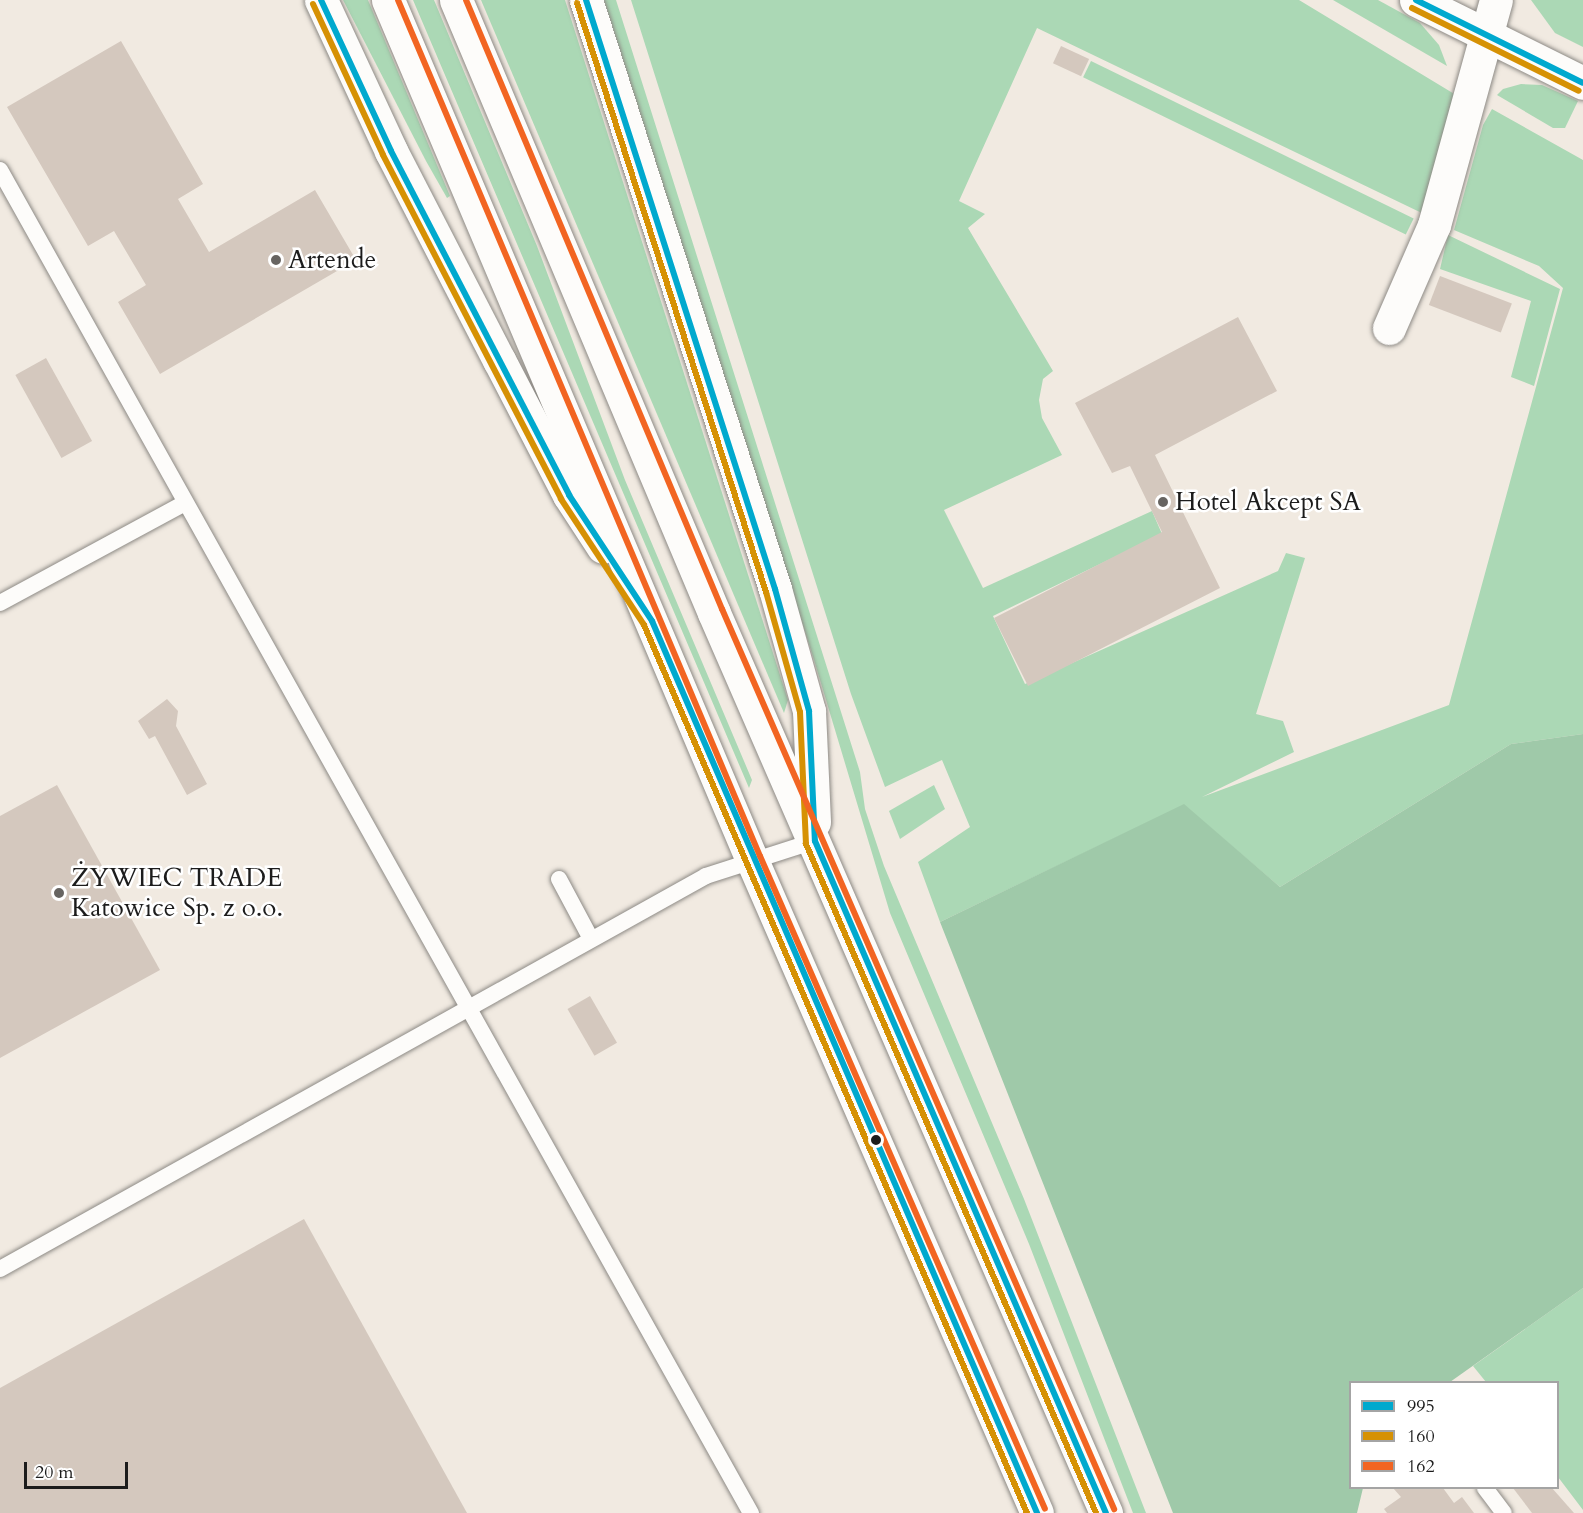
<!DOCTYPE html>
<html>
<head>
<meta charset="utf-8">
<style>
  body { margin:0 }
  #map { position:relative; width:1583px; height:1513px; overflow:hidden; background:#f1eae1; font-family:Cardo,serif }
  div>[style] { position:absolute }
  .green>* { inset:0; background:#abd8b5; transform-origin:0 0 }
  .forest>* { inset:0; background:#9fc9a9 }
  .building>* { inset:0; background:#d4c8be; transform-origin:0 0 }
  .roads { filter:drop-shadow(0 0 2px #8d8a85) drop-shadow(0 0 2px #8d8a85) }
  .lane>* { height:16px; margin:-8px; padding:0 8px; transform-origin:8px; border-radius:8px; background:#fdfcfa }
  .street>* { height:33px; margin:-16.5px; padding:0 16.5px; transform-origin:16.5px; border-radius:16.5px; background:#fdfcfa }
  .secondary>* { height:33px; margin:-16.5px; padding:0 16.5px; transform-origin:16.5px; border-radius:16.5px; background:#fdfcfa }
  .bus-1>* { height:6px; margin:-3px; padding:0 3px; transform-origin:3px; border-radius:3px; background:#00a9ce }
  .bus-2>* { height:6px; margin:-3px; padding:0 3px; transform-origin:3px; border-radius:3px; background:#d69104 }
  .bus-3>* { height:6px; margin:-3px; padding:0 3px; transform-origin:3px; border-radius:3px; background:#f26522 }
  .dots>* { width:16px; height:16px; translate:-50% -50%; box-sizing:border-box; border:3px solid #fff; border-radius:50% }
  span { translate:-50% -50%; white-space:nowrap; text-align:center; line-height:1.15; -webkit-text-stroke:5px #fff; paint-order:stroke }
  .poi-label { font-size:26px; color:#1c1c1c }
  .left { translate:0 -50%; text-align:left }
  .legend { position:absolute; left:1349px; top:1381px; width:210px; height:108px; box-sizing:border-box; background:#fff; border:2px solid #a4a4a4; margin:0; padding:8px 10px; list-style:none; font-size:18px; color:#1c1c1c }
  .legend li { display:flex; align-items:center; gap:12px; height:30px }
  .legend b { width:30px; border:2px solid #a4a4a4 }
  .scale { position:absolute; left:24px; top:1462px; width:104px; height:27px; box-sizing:border-box; border:3px solid #1c1c1c; border-top:0; padding-left:8px; font-size:18px; line-height:21px; white-space:nowrap; color:#1c1c1c; -webkit-text-stroke:4px #fff; paint-order:stroke }
</style>
</head>
<body>
<div id="map">
  <div class="green">
    <i style="clip-path:polygon(343px 0,368px 0,450px 196px,447px 198px,426px 161px)"></i>
    <i style="clip-path:polygon(413px 0,434px 0,537px 246px,625px 480px,752px 780px,749px 788px)"></i>
    <i style="clip-path:polygon(481px 0,565px 0,788px 700px,784px 713px)"></i>
    <i style="clip-path:polygon(604px 0,616px 0,860px 772px,865px 809px,884px 866px,1024px 1199px,1146px 1513px,1133px 1513px,1029px 1244px,890px 913px,814px 660px)"></i>
    <i style="clip-path:polygon(631px 0,1299px 0,1456px 95px,1428px 216px,1037px 28px,959px 201px,985px 214px,968px 228px,1053px 371px,1043px 379px,1039px 400px,1042px 418px,1062px 455px,944px 510px,983px 588px,1152px 511px,1162px 534px,993px 616px,1025px 684px,1278px 571px,1286px 553px,1305px 558px,1256px 714px,1283px 721px,1294px 752px,1202px 797px,1449px 705px,1563px 288px,1539px 266px,1454px 230px,1483px 125px,1492px 109px,1583px 160px,1583px 734px,1511px 744px,1280px 887px,1184px 805px,940px 922px,918px 862px,970px 827px,942px 760px,885px 787px,851px 694px)"></i>
    <i style="clip-path:polygon(1333px 0,1378px 0,1420px 23px,1439px 45px,1447px 66px)"></i>
    <i style="clip-path:polygon(1531px 0,1583px 0,1583px 47px,1555px 33px)"></i>
    <i style="left:1091px;top:61px;width:359px;height:18px;rotate:26deg"></i>
    <i style="clip-path:polygon(1521px 84px,1542px 85px,1578px 101px,1565px 128px,1553px 128px,1497px 95px,1503px 89px)"></i>
    <i style="clip-path:polygon(1448px 235px,1560px 289px,1534px 386px,1511px 377px,1531px 301px,1440px 269px)"></i>
    <i style="clip-path:polygon(934px 785px,945px 809px,900px 839px,889px 811px)"></i>
    <i style="clip-path:polygon(1583px 1288px,1583px 1510px,1558px 1477px,1558px 1382px,1486px 1382px,1473px 1366px)"></i>
  </div>
  <div class="forest">
    <i style="clip-path:polygon(1583px 734px,1583px 1288px,1450px 1382px,1350px 1382px,1350px 1488px,1363px 1488px,1357px 1513px,1173px 1513px,940px 922px,1184px 804px,1280px 887px,1511px 744px)"></i>
  </div>
  <div class="building">
    <i style="clip-path:polygon(121px 41px,203px 184px,178px 199px,209px 252px,315px 190px,356px 260px,160px 374px,118px 302px,146px 285px,114px 231px,88px 246px,7px 107px)"></i>
    <i style="left:1061px;top:46px;width:31px;height:19px;rotate:25deg"></i>
    <i style="left:1440px;top:276px;width:77px;height:31px;rotate:21deg"></i>
    <i style="clip-path:polygon(1238px 317px,1277px 391px,1155px 455px,1220px 588px,1028px 686px,994px 618px,1162px 532px,1130px 466px,1112px 473px,1075px 403px)"></i>
    <i style="left:46px;top:358px;width:95px;height:35px;rotate:61deg"></i>
    <i style="clip-path:polygon(167px 699px,178px 711px,176px 726px,207px 784px,187px 795px,155px 736px,149px 739px,138px 721px)"></i>
    <i style="clip-path:polygon(57px 785px,160px 970px,0 1058px,0 816px)"></i>
    <i style="left:590px;top:996px;width:54px;height:26px;rotate:60deg"></i>
    <i style="clip-path:polygon(304px 1219px,467px 1513px,0 1513px,0 1388px)"></i>
    <i style="clip-path:polygon(1393px 1488px,1443px 1488px,1454px 1503px,1462px 1497px,1474px 1513px,1387px 1513px,1384px 1509px,1401px 1497px)"></i>
    <i style="clip-path:polygon(1513px 1488px,1552px 1488px,1574px 1513px,1532px 1513px)"></i>
  </div>
  <div class="roads">
    <div class="lane">
      <i style="left:0;top:170px;width:1539px;rotate:60.79deg"></i>
      <i style="left:0;top:603px;width:210px;rotate:-28.4deg"></i>
      <i style="left:559px;top:879px;width:68px;rotate:61.9deg"></i>
      <i style="left:0;top:1269px;width:808px;rotate:-29.1deg"></i>
      <i style="left:706px;top:876px;width:114px;rotate:-17.8deg"></i>
      <i style="left:1485px;top:1488px;width:31px;rotate:53deg"></i>
    </div>
    <div class="street">
      <i style="left:1389px;top:328px;width:112px;rotate:-66.4deg"></i>
      <i style="left:1434px;top:225px;width:233px;rotate:-74.6deg"></i>
    </div>
    <div class="secondary">
      <i style="left:321px;top:0;width:166px;rotate:65.1deg"></i>
      <i style="left:391px;top:151px;width:235px;rotate:62.7deg"></i>
      <i style="left:499px;top:360px;width:152px;rotate:62.6deg"></i>
      <i style="left:569px;top:495px;width:62px;rotate:56.8deg"></i>
      <i style="left:388px;top:0;width:934px;rotate:67.06deg"></i>
      <i style="left:752px;top:860px;width:712px;rotate:66.42deg"></i>
      <i style="left:456px;top:0;width:665px;rotate:67.17deg"></i>
      <i style="left:714px;top:613px;width:982px;rotate:66.46deg"></i>
      <i style="left:586px;top:0;width:619px;rotate:72.21deg"></i>
      <i style="left:775px;top:589px;width:127px;rotate:74.4deg"></i>
      <i style="left:809px;top:711px;width:111px;rotate:87.4deg"></i>
      <i style="left:1416px;top:0;width:186px;rotate:26.4deg"></i>
    </div>
  </div>
  <div class="bus-1">
    <i style="left:321px;top:0;width:166px;rotate:65.1deg"></i>
    <i style="left:391px;top:151px;width:387px;rotate:62.6deg"></i>
    <i style="left:569px;top:495px;width:151px;rotate:56.6deg"></i>
    <i style="left:652px;top:621px;width:972px;rotate:66.65deg"></i>
    <i style="left:586px;top:0;width:619px;rotate:72.21deg"></i>
    <i style="left:775px;top:589px;width:127px;rotate:74.4deg"></i>
    <i style="left:809px;top:711px;width:130px;rotate:87.4deg"></i>
    <i style="left:815px;top:841px;width:732px;rotate:66.59deg"></i>
    <i style="left:1416px;top:0;width:186px;rotate:26.4deg"></i>
  </div>
  <div class="bus-2">
    <i style="left:577px;top:3px;width:619px;rotate:72.21deg"></i>
    <i style="left:766px;top:592px;width:125px;rotate:74.2deg"></i>
    <i style="left:800px;top:712px;width:132px;rotate:87.4deg"></i>
    <i style="left:806px;top:844px;width:729px;rotate:66.56deg"></i>
    <i style="left:313px;top:4px;width:166px;rotate:65.1deg"></i>
    <i style="left:383px;top:155px;width:387px;rotate:62.6deg"></i>
    <i style="left:561px;top:499px;width:151px;rotate:56.6deg"></i>
    <i style="left:644px;top:625px;width:967px;rotate:66.67deg"></i>
    <i style="left:1412px;top:8px;width:186px;rotate:26.4deg"></i>
  </div>
  <div class="bus-3">
    <i style="left:398px;top:0;width:929px;rotate:67.08deg"></i>
    <i style="left:760px;top:856px;width:712px;rotate:66.42deg"></i>
    <i style="left:466px;top:0;width:661px;rotate:67.2deg"></i>
    <i style="left:722px;top:609px;width:982px;rotate:66.46deg"></i>
  </div>
  <div class="dots">
    <i style="left:276px;top:260px;background:#676461"></i>
    <i style="left:1163px;top:502px;background:#676461"></i>
    <i style="left:59px;top:893px;background:#676461"></i>
    <i style="left:876px;top:1140px;background:#1c1c1c"></i>
  </div>
  <div class="poi-label">
    <span class="left" style="left:288px;top:260px">Artende</span>
    <span class="left" style="left:1175px;top:502px">Hotel Akcept SA</span>
    <span class="left" style="left:71px;top:893px">ŻYWIEC TRADE<br>Katowice Sp. z o.o.</span>
  </div>
  <ul class="legend">
  <li><b style="height:8px;background:#00a9ce"></b>995</li>
  <li><b style="height:8px;background:#d69104"></b>160</li>
  <li><b style="height:8px;background:#f26522"></b>162</li>
  </ul>
  <div class="scale">20 m</div>
</div>
</body>
</html>
